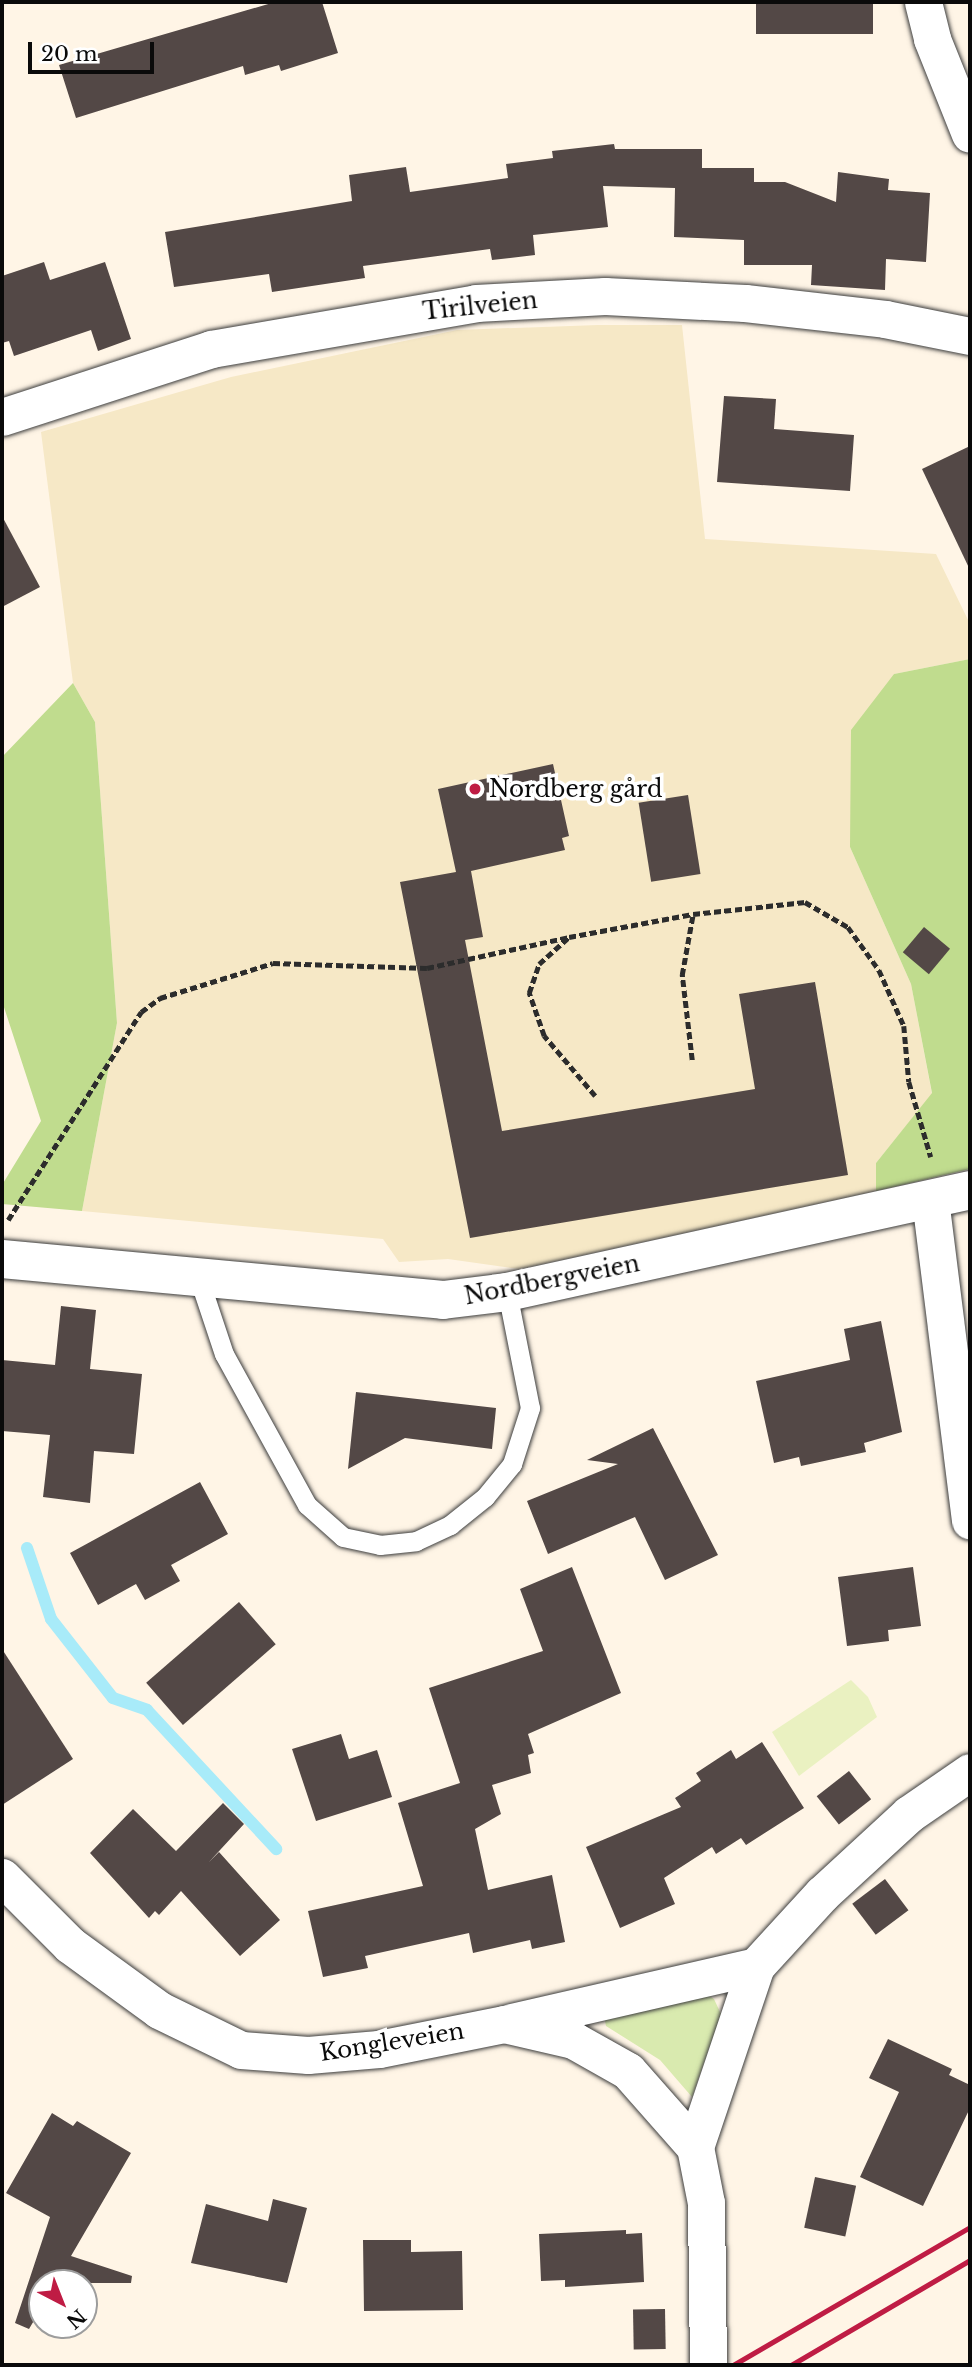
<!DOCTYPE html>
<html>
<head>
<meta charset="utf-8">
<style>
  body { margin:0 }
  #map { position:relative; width:972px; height:2367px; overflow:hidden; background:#fff5e6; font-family:"Libre Baskerville",serif }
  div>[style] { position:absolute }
  .farmland>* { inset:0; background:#f6e8c6 }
  .green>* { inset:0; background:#d9eaaf }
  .forest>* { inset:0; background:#c0dc8e }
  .pitch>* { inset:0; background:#eaf1c1 }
  .stream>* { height:12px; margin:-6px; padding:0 6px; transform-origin:6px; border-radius:6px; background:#a8ebf9 }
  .building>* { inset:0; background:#534846; transform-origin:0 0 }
  .path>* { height:4.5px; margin-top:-2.25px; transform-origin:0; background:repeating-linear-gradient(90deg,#2c2c2c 0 7px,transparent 0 10.5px) }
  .roads { filter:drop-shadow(0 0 2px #3d3d3d) drop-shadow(0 0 2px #3d3d3d) }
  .service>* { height:19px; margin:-9.5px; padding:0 9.5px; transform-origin:9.5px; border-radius:9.5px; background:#fff }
  .minor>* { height:37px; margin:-18.5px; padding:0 18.5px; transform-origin:18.5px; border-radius:18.5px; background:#fff }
  .tertiary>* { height:38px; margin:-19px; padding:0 19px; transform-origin:19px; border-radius:19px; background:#fff }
  .rail>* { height:5px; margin:-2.5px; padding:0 2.5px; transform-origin:2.5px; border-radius:2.5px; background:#bf1c44 }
  .dots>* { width:19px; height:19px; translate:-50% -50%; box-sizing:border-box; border:4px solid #fff; border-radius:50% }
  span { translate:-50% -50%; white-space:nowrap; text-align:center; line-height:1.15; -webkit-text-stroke:7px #fff; paint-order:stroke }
  .street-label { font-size:23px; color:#0a0a0a }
  .poi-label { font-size:23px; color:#0a0a0a }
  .left { translate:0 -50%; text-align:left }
  .frame { position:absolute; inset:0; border:4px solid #0a0a0a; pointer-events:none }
  .north { position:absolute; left:28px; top:2269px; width:70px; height:70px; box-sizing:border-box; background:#fff; border:2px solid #9d9d9d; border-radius:50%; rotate:138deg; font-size:19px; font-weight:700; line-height:28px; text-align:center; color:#0a0a0a }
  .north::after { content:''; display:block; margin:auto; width:24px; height:32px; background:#bf1c44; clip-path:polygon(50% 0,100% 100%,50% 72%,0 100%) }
  .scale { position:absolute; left:28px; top:42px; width:126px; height:32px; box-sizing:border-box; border:4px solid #0a0a0a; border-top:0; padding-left:9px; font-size:21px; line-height:24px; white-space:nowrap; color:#0a0a0a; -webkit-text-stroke:5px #fff; paint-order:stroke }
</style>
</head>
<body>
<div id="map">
  <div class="farmland">
    <i style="clip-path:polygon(598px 325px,682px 325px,705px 539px,936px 554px,970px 624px,970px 659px,894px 674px,850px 847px,911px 984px,932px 1094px,876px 1163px,876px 1191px,519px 1269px,448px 1259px,399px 1262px,383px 1239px,82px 1211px,117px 1023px,95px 722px,73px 683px,41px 432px,231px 377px,457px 330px)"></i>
  </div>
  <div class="green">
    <i style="clip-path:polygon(701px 1991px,714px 1999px,721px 2014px,692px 2097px,660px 2060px,606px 2026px,604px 2017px)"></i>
  </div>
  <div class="forest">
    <i style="clip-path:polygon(970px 659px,970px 1169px,876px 1191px,876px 1163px,932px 1093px,911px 984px,850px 847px,851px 730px,894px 674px)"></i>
    <i style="clip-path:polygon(73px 683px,95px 722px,117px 1023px,82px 1211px,2px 1204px,2px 1185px,41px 1121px,2px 1001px,2px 757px)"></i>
  </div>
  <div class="pitch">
    <i style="clip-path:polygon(851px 1680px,868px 1697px,877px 1717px,799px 1776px,772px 1732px)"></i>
  </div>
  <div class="stream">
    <i style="left:27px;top:1548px;width:75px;rotate:71.3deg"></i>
    <i style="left:51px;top:1619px;width:100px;rotate:51.9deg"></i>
    <i style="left:113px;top:1698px;width:36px;rotate:19deg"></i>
    <i style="left:147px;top:1710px;width:190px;rotate:47.1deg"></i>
  </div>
  <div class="building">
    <i style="clip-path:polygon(275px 2px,322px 2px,338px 53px,281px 71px,279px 65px,245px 75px,243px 66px,76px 118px,59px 65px)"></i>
    <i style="left:756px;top:2px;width:117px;height:32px"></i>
    <i style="clip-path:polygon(614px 144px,615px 149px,702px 149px,702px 168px,754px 168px,754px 182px,785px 182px,836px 202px,838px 172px,889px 179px,888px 190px,930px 193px,926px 262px,886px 259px,885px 290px,811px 285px,812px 265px,744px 265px,744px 240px,674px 237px,675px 188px,603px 186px,608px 227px,533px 235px,535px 255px,492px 260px,490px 249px,363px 266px,365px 278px,272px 292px,269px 274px,174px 287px,165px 232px,352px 201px,349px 175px,406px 167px,410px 192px,508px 178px,506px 164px,553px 158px,552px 151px)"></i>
    <i style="clip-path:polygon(44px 262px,50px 280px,105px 262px,131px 339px,98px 351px,91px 330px,14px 356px,9px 341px,2px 343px,2px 276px)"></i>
    <i style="clip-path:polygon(724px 396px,776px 399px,774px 429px,854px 435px,850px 491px,717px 482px)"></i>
    <i style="clip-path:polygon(970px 446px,970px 570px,922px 469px)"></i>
    <i style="clip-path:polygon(2px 516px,40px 587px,2px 607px)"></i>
    <i style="clip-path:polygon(553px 764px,569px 836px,562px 838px,565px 850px,471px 871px,483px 937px,465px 940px,502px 1131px,755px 1089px,739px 994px,815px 982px,848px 1175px,470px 1238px,400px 882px,456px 872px,438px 789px)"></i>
    <i style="left:688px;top:795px;width:80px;height:50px;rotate:81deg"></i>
    <i style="left:924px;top:927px;width:34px;height:33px;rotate:40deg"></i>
    <i style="clip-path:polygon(61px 1306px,96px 1310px,90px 1369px,142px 1374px,134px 1454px,94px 1451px,90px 1503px,43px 1497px,50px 1435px,2px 1431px,2px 1360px,55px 1365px)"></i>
    <i style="clip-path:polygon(881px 1321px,902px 1432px,864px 1443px,866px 1452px,801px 1466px,799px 1457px,774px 1463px,756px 1381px,850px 1360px,844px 1329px)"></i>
    <i style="clip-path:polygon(356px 1392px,496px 1408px,492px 1449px,405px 1438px,348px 1469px)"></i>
    <i style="clip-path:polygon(653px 1428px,718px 1555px,665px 1580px,635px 1517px,548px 1554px,527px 1501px,618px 1464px,587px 1460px)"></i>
    <i style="clip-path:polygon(200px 1482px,228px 1534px,171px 1565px,180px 1581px,145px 1600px,136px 1584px,98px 1605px,70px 1553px)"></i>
    <i style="clip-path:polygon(572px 1567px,621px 1693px,528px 1734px,534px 1753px,528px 1755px,531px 1773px,492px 1785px,501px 1814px,475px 1829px,488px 1890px,552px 1875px,565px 1942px,532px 1949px,530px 1940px,473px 1953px,469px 1933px,365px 1956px,368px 1968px,323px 1977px,308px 1911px,423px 1886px,398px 1803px,460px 1783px,429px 1688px,543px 1651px,520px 1589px)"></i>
    <i style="clip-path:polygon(913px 1567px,921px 1626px,888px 1630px,889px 1641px,847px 1646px,838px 1577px)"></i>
    <i style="left:239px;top:1602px;width:56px;height:123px;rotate:49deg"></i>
    <i style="clip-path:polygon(2px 1649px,73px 1759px,2px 1805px)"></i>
    <i style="clip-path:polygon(341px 1734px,349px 1759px,377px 1750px,392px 1797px,316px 1821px,292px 1749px)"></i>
    <i style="clip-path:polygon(762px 1742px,804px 1808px,746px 1845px,741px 1838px,716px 1854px,712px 1847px,664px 1878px,675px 1904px,620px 1928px,586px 1847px,681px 1807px,675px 1798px,701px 1781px,696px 1773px,731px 1750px,736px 1759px)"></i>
    <i style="left:849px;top:1771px;width:36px;height:41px;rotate:52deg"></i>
    <i style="clip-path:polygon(223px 1803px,244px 1824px,209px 1862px,219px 1852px,280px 1920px,240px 1956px,181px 1891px,159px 1915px,155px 1911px,149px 1918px,90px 1853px,133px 1809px,176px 1851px)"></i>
    <i style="left:885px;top:1879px;width:39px;height:41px;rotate:53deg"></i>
    <i style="clip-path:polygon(888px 2039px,952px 2069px,949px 2075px,970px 2085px,970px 2108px,923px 2206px,860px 2177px,899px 2092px,869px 2078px)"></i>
    <i style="clip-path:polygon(52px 2113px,73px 2126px,77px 2121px,131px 2153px,71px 2256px,132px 2276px,131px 2283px,42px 2283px,42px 2307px,29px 2329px,15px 2323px,50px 2217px,6px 2193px)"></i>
    <i style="left:815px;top:2177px;width:42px;height:52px;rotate:12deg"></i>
    <i style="clip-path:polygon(273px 2199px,307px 2208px,287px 2283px,191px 2263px,206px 2204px,268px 2221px)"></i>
    <i style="clip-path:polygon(626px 2230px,626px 2234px,642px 2233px,644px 2282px,565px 2287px,565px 2280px,541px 2281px,539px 2234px)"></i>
    <i style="clip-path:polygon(363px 2240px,411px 2240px,411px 2252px,462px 2251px,463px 2310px,364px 2311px)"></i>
    <i style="left:665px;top:2309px;width:40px;height:32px;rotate:89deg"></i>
  </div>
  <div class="path">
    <i style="left:692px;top:1060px;width:86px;rotate:-96.7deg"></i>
    <i style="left:682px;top:975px;width:62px;rotate:-79.8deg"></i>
    <i style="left:693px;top:914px;width:113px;rotate:-6.1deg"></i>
    <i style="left:805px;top:902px;width:50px;rotate:30.2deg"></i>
    <i style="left:848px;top:927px;width:53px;rotate:54.2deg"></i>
    <i style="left:879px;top:970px;width:61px;rotate:65.9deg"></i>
    <i style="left:904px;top:1026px;width:56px;rotate:84.9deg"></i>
    <i style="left:909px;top:1082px;width:78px;rotate:73.7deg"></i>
    <i style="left:595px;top:1096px;width:79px;rotate:-130.4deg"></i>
    <i style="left:544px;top:1036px;width:46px;rotate:-109.2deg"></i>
    <i style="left:529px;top:993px;width:31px;rotate:-71deg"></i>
    <i style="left:539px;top:964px;width:40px;rotate:-42deg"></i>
    <i style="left:569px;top:937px;width:126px;rotate:-10.5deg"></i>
    <i style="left:8px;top:1220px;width:247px;rotate:-57.4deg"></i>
    <i style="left:141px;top:1012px;width:24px;rotate:-36deg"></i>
    <i style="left:160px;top:998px;width:118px;rotate:-17.2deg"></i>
    <i style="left:273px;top:963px;width:154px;rotate:1.9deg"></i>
    <i style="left:427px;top:968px;width:145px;rotate:-12.3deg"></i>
  </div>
  <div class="roads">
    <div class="service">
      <i style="left:198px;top:1276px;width:82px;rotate:71.6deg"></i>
      <i style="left:224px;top:1354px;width:172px;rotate:61.2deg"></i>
      <i style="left:307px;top:1505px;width:48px;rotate:41.6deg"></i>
      <i style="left:343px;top:1537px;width:38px;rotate:12deg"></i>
      <i style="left:380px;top:1545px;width:36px;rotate:-6deg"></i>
      <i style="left:416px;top:1541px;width:38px;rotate:-25deg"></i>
      <i style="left:450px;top:1525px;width:45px;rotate:-38.7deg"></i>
      <i style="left:485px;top:1497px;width:43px;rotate:-50.7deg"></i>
      <i style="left:512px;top:1464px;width:59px;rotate:-72.2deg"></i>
      <i style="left:530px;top:1408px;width:118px;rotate:-101.2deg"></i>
    </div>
    <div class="minor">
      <i style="left:923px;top:2px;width:38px;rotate:76deg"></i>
      <i style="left:932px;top:39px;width:102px;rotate:68.2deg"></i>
      <i style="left:2px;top:417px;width:220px;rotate:-18deg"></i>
      <i style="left:211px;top:349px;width:269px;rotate:-9.8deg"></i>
      <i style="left:476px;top:303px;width:129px;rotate:-3.1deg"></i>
      <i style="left:605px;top:296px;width:140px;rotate:2.9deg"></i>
      <i style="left:745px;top:303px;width:141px;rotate:6.5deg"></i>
      <i style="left:885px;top:319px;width:87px;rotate:11.3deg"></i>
      <i style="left:930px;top:1199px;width:324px;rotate:82.9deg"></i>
      <i style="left:2px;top:1877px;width:96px;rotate:45deg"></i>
      <i style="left:70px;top:1945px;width:110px;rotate:36.1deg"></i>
      <i style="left:159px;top:2010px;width:91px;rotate:26deg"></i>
      <i style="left:241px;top:2050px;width:67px;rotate:4.3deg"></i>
      <i style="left:308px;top:2055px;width:71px;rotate:-4.8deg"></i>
      <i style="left:379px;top:2049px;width:127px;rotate:-11.3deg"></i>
      <i style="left:504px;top:2024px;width:71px;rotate:13.1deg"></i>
      <i style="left:573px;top:2040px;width:63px;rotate:29.4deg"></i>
      <i style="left:628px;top:2071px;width:101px;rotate:48.6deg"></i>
      <i style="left:695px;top:2147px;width:191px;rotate:-71.4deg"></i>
      <i style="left:756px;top:1966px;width:98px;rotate:-47.5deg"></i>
      <i style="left:822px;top:1894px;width:118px;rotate:-42.6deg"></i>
      <i style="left:909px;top:1814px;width:74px;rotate:-34.5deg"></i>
      <i style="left:512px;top:2022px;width:250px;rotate:-12.9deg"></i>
      <i style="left:695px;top:2147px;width:57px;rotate:78.9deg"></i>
      <i style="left:706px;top:2203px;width:162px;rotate:89.3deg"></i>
    </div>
    <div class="tertiary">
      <i style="left:2px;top:1259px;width:443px;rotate:5.3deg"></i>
      <i style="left:443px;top:1300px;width:64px;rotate:-7.1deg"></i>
      <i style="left:507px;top:1292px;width:474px;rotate:-12.4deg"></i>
    </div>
  </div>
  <div class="rail">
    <i style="left:733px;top:2365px;width:274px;rotate:-30.2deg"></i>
    <i style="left:791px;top:2365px;width:208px;rotate:-30.4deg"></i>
  </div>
  <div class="dots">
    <i style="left:475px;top:789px;background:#bf1c44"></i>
  </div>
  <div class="street-label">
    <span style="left:480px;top:306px;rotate:-6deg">Tirilveien</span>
    <span style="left:552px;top:1280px;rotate:-11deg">Nordbergveien</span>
    <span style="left:392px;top:2042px;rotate:-9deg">Kongleveien</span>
  </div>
  <div class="poi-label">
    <span class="left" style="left:489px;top:789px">Nordberg gård</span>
  </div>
  <div class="frame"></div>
  <div class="north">N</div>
  <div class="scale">20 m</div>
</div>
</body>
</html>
